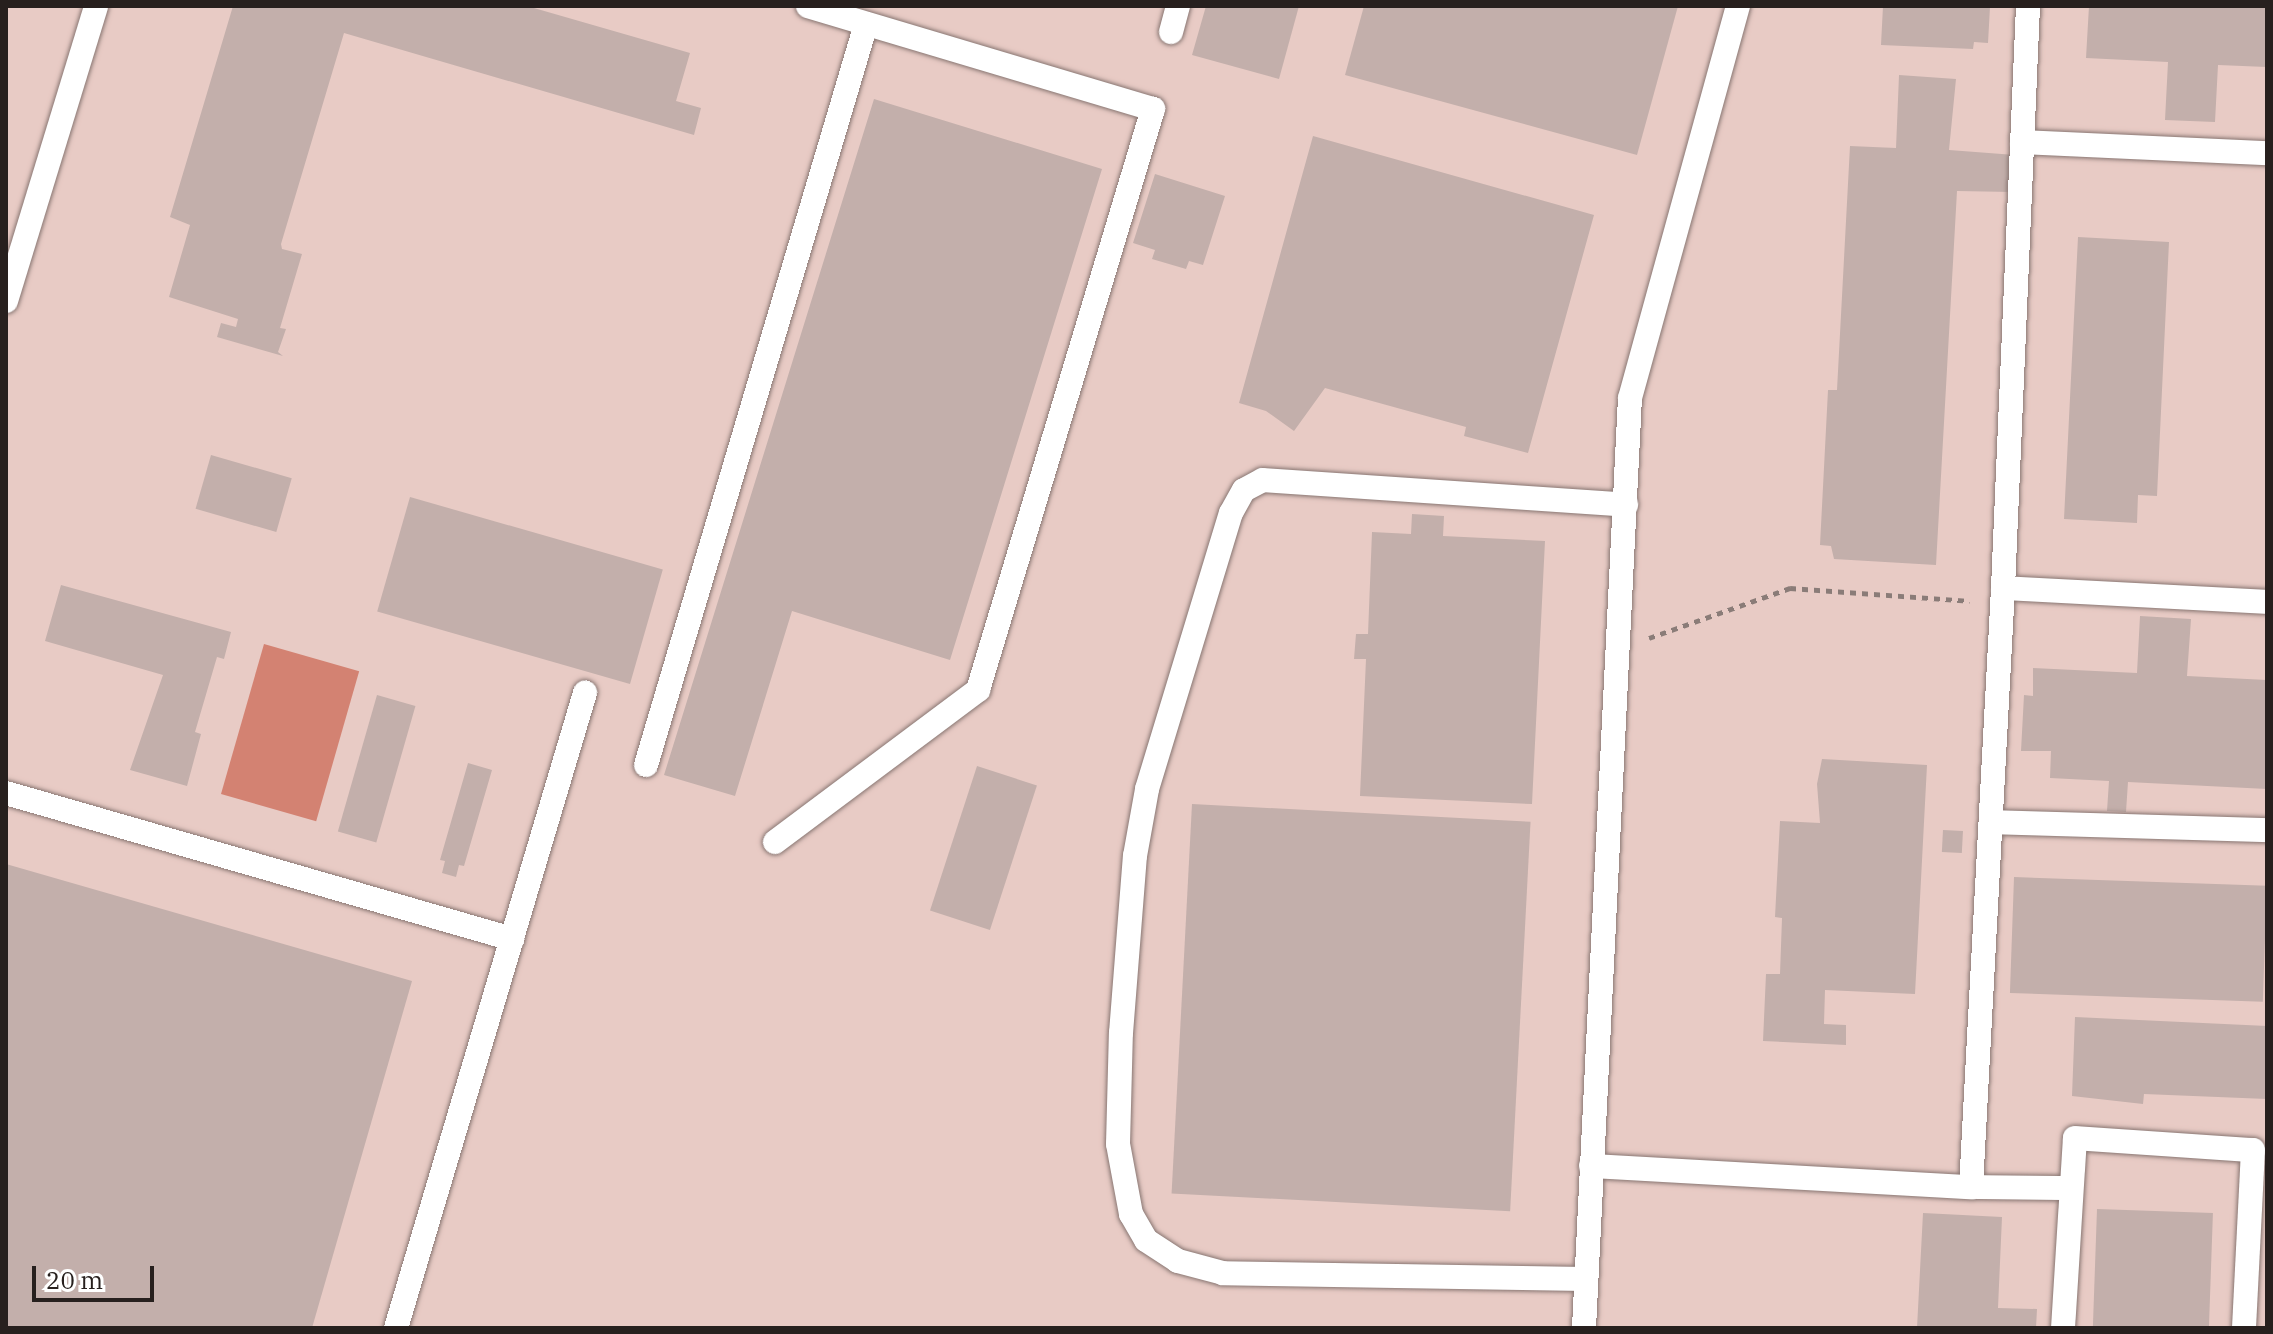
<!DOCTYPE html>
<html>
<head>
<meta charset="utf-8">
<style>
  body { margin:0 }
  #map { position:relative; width:2273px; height:1334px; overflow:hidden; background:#eed9d4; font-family:"IBM Plex Serif",serif }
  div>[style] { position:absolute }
  .built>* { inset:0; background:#e8cbc5; transform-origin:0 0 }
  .water>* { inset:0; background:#d38272; transform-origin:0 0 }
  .building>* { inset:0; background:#c3afab; transform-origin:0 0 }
  .path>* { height:5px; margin-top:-2.5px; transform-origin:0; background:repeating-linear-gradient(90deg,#8a7c78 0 6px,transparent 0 12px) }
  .roads { filter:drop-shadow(0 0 2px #887672) drop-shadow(0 0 2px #887672) }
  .lane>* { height:24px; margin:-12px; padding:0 12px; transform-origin:12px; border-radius:12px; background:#fff }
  span { translate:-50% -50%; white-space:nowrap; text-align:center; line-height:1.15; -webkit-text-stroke:8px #fff; paint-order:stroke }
  .frame { position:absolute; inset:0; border:8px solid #27201e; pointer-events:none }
  .scale { position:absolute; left:32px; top:1266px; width:122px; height:36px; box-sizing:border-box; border:4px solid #27201e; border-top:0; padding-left:10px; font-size:24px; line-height:28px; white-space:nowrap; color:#27201e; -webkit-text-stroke:6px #fff; paint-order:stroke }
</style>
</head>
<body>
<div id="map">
  <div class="built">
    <i style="left:6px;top:6px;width:2261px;height:1322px"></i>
  </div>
  <div class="water">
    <i style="left:264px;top:644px;width:99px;height:156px;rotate:16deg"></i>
  </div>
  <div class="building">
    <i style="clip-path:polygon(233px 6px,527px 6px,690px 53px,676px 101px,701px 108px,694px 135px,344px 33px,281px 244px,282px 249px,302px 254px,280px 328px,286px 329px,278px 352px,283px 356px,217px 337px,221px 323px,236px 327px,238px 319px,169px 297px,190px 225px,170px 217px)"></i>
    <i style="clip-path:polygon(1206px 6px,1299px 6px,1279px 79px,1192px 55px)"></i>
    <i style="clip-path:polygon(1364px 6px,1678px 6px,1637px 155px,1345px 75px)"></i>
    <i style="clip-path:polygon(1883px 6px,1990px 7px,1988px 43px,1974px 42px,1973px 49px,1881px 45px)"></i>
    <i style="clip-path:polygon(2089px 6px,2267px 6px,2267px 67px,2218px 65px,2215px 122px,2165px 120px,2168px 62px,2086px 58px)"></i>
    <i style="clip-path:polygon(1899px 75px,1956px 79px,1949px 150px,2015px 155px,2012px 192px,1957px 191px,1936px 565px,1834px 559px,1831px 546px,1820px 545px,1828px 390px,1837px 390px,1850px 146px,1896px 148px)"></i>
    <i style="clip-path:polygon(874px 99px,1102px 169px,950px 660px,792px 611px,735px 796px,664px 775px)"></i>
    <i style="clip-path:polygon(1313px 136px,1594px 215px,1528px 453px,1464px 436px,1466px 427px,1325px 388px,1294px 431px,1266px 411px,1239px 403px)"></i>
    <i style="clip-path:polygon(1155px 174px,1225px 196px,1203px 265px,1189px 261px,1186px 269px,1152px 259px,1155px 250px,1133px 243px)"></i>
    <i style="clip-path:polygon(2078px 237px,2169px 242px,2157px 496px,2138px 495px,2137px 523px,2064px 519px)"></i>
    <i style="left:211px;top:455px;width:84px;height:56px;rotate:16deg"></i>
    <i style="left:410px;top:497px;width:263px;height:119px;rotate:16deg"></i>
    <i style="clip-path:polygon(1412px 514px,1444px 516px,1443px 536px,1545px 541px,1532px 804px,1360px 796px,1366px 659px,1354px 659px,1356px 634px,1368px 634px,1372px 532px,1411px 534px)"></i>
    <i style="clip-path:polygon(61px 585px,231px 632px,224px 659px,217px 657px,195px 732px,201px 734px,187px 786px,130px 770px,163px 675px,45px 641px)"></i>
    <i style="clip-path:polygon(2140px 616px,2191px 619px,2187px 676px,2267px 680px,2267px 789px,2128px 782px,2126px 812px,2107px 811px,2109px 781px,2050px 778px,2051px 751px,2021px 751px,2024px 695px,2033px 696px,2033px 668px,2137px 673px)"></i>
    <i style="left:377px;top:695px;width:40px;height:142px;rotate:16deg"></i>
    <i style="clip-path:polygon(1822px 759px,1927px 765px,1915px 994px,1825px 990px,1824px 1024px,1846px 1025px,1846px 1045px,1763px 1041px,1766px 974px,1780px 974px,1782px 918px,1775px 917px,1780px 821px,1820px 823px,1817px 784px)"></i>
    <i style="clip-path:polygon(468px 763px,492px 770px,464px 866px,459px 865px,456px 877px,442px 873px,445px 861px,440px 860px)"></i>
    <i style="left:977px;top:766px;width:63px;height:152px;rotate:18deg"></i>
    <i style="left:1192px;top:804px;width:339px;height:390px;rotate:3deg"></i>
    <i style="left:1943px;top:830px;width:20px;height:22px;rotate:3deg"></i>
    <i style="clip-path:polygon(6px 864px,412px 981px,312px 1328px,6px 1328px)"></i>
    <i style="left:2014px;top:877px;width:253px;height:116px;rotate:2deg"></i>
    <i style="clip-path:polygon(2075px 1017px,2267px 1026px,2267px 1099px,2144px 1094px,2143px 1104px,2072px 1096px)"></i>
    <i style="left:2097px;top:1209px;width:116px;height:119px;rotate:2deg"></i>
    <i style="clip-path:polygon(1923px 1213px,2002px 1217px,1998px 1308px,2037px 1309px,2036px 1328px,1917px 1328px)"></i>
  </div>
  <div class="path">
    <i style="left:1649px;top:638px;width:150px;rotate:-19.5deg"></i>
    <i style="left:1790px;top:588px;width:180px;rotate:4.1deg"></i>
  </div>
  <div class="roads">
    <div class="lane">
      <i style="left:2028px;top:6px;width:583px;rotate:92.46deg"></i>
      <i style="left:2003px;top:588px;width:264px;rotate:3deg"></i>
      <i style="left:1171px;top:32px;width:27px;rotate:-75deg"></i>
      <i style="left:2022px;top:142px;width:245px;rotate:2.6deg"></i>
      <i style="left:6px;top:301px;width:308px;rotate:-73deg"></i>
      <i style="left:646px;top:765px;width:773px;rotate:-73.46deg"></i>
      <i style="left:6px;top:793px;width:527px;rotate:16.09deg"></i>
      <i style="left:1991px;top:822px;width:276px;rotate:1.7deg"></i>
      <i style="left:775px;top:842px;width:254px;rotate:-36.8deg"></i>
      <i style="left:978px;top:690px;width:607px;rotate:-73.24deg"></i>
      <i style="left:1153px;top:109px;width:360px;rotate:-163.4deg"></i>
      <i style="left:1591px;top:1166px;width:381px;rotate:3.2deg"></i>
      <i style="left:1971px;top:1187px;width:600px;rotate:-86.94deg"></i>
      <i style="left:1971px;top:1187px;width:100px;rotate:0.6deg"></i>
      <i style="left:1585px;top:1279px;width:362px;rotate:-179.1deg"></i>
      <i style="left:1223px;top:1273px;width:47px;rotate:-165.1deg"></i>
      <i style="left:1178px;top:1261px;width:38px;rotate:-147deg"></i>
      <i style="left:1146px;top:1240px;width:30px;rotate:-120deg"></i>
      <i style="left:1131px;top:1214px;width:71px;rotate:-100.5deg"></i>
      <i style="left:1118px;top:1144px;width:111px;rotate:-88.5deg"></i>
      <i style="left:1121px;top:1033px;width:178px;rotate:-85.5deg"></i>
      <i style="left:1135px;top:856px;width:68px;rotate:-79.8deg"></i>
      <i style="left:1147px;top:789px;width:288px;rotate:-73.1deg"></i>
      <i style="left:1231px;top:513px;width:26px;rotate:-61deg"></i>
      <i style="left:1244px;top:490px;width:21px;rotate:-28deg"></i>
      <i style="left:1263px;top:480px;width:364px;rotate:3.9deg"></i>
      <i style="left:396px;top:1328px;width:663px;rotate:-73.43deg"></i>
      <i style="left:1584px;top:1328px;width:931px;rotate:-87.17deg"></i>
      <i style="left:1630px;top:398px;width:407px;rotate:-74.6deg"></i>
      <i style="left:2063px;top:1328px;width:190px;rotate:-86.4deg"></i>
      <i style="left:2075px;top:1138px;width:178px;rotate:3.9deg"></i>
      <i style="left:2253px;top:1150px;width:178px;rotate:92.9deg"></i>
    </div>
  </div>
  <div class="frame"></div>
  <div class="scale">20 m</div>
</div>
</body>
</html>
